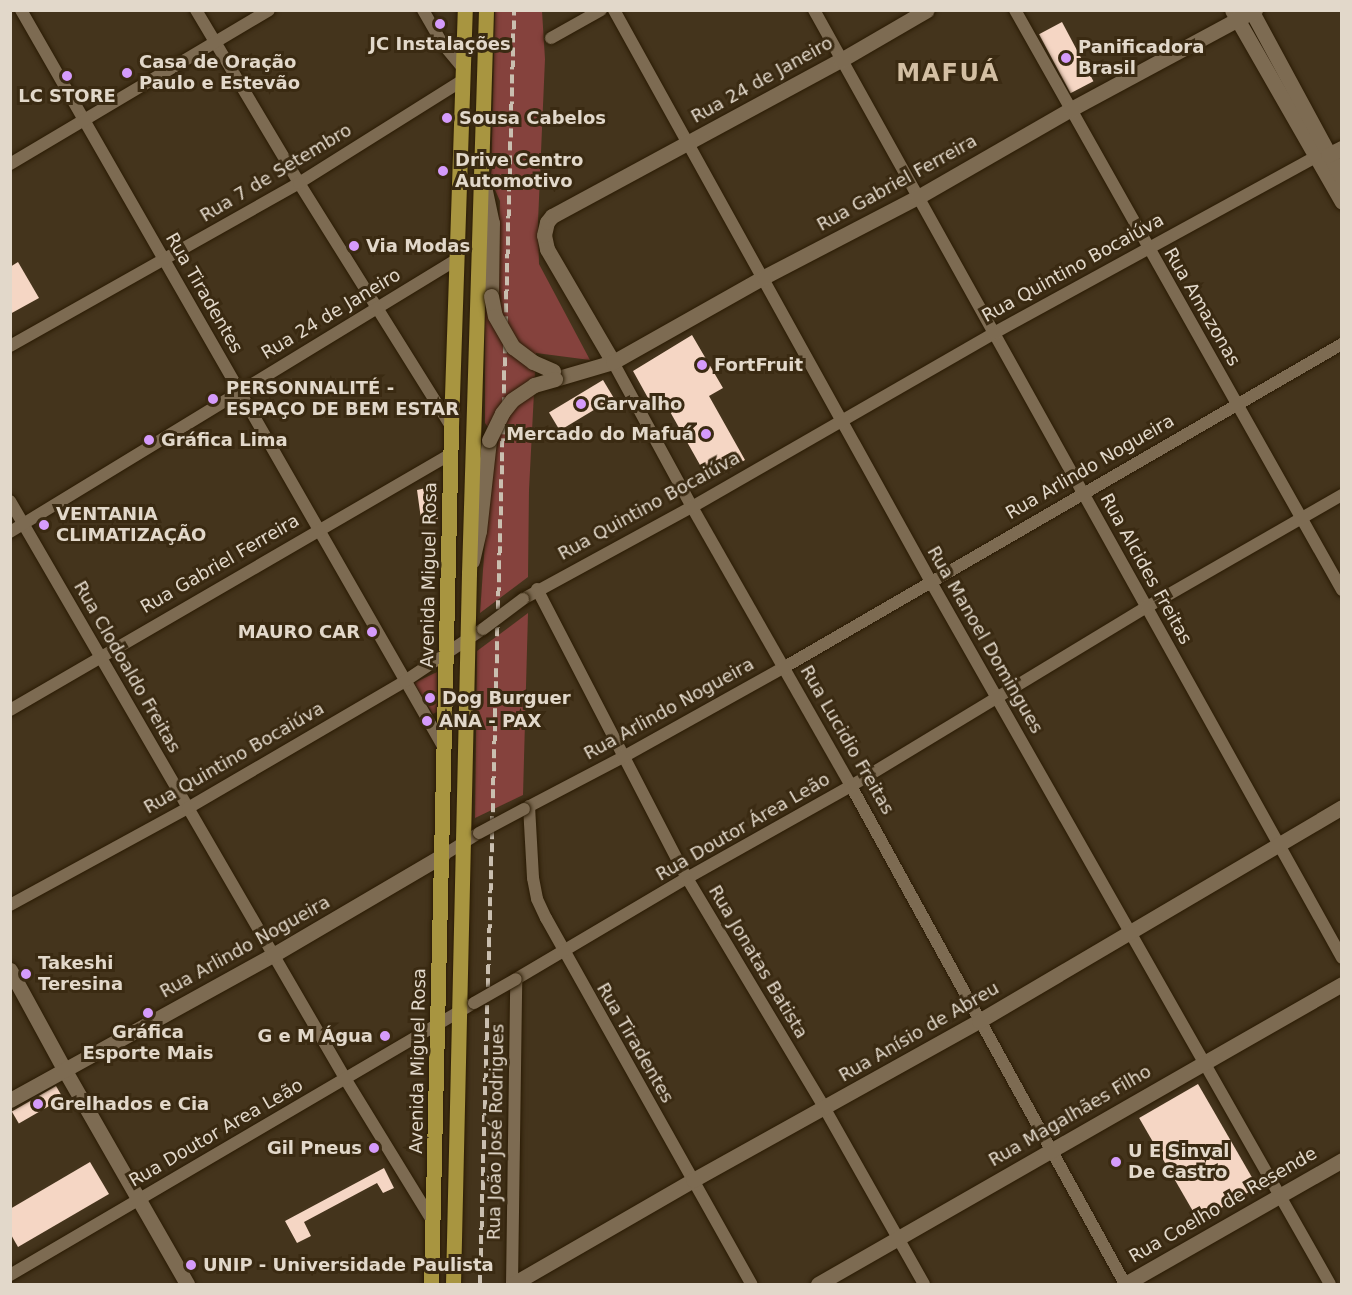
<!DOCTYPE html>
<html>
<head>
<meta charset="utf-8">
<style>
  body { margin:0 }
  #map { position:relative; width:1352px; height:1295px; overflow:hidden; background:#44341c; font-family:"DejaVu Sans",sans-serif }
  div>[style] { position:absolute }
  .green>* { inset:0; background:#85423d }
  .building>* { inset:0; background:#f5d6c4; transform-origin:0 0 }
  .roads { filter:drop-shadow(0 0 2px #2a1b04) drop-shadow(0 0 2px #2a1b04) }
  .street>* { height:12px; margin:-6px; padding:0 6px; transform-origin:6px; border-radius:6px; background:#7d6b52 }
  .secondary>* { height:15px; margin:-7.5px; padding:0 7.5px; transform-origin:7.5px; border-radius:7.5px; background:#7d6b52 }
  .primary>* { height:15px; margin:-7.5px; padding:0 7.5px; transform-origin:7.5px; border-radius:7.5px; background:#a89540 }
  .rail>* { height:4px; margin-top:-2px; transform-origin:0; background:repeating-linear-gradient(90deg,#cabfb0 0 9px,transparent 0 13.5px) }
  .bridges { filter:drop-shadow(0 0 2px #2a1b04) drop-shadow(0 0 2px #2a1b04) }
  .street-bridge>* { height:12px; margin:-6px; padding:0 6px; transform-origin:6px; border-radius:6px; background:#7d6b52 }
  .secondary-bridge>* { height:15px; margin:-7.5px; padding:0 7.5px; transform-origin:7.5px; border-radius:7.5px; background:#7d6b52 }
  .dots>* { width:16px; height:16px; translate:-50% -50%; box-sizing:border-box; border:3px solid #3a2a12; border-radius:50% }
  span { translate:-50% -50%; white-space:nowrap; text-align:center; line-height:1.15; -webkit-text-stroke:6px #3a2a12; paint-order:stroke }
  .poi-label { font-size:18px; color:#e2d8ca; font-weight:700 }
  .left { translate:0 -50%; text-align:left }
  .right { translate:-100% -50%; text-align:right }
  .street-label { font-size:18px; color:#e2d8ca }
  .district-label { font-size:24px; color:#d3bfa3; font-weight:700; letter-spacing:1.5px }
  .frame { position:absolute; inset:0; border:12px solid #e2d8ca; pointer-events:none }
</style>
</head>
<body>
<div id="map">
  <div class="green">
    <i style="clip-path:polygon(495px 11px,542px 11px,545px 59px,538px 222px,539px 264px,590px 360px,536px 353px,529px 490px,528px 577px,480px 613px,491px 456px,495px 437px,485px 423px,485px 311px,496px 302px,500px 201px,491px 181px)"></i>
    <i style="clip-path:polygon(528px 613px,523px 795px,475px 818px,477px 651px)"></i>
    <i style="clip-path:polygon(437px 672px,437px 712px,433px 714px,414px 683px)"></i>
  </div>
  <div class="building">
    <i style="left:1062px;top:22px;width:67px;height:26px;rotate:62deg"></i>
    <i style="clip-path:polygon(18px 262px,39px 298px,10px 314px,10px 267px)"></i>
    <i style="clip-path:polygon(692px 335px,723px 388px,709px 396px,745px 460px,709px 481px,664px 401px,653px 407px,633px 371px)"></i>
    <i style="left:603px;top:380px;width:21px;height:63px;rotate:59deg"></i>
    <i style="clip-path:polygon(425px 484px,438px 484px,438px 521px,421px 519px,417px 490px,426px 488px)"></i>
    <i style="left:1198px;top:1084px;width:119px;height:68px;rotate:60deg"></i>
    <i style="left:56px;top:1086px;width:14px;height:51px;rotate:60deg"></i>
    <i style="clip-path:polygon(90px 1162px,109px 1194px,18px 1247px,10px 1233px,10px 1209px)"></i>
    <i style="clip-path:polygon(384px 1168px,394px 1188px,383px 1193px,377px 1183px,304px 1222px,311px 1236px,297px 1243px,285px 1221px)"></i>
  </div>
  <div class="roads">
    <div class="street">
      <i style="left:21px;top:10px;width:851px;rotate:60.18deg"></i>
      <i style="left:196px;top:10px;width:201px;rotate:59.2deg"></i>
      <i style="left:299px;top:183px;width:287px;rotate:58deg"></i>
      <i style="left:423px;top:10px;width:38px;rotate:60deg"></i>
      <i style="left:442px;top:43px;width:33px;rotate:50deg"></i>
      <i style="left:614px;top:10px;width:654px;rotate:61deg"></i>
      <i style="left:931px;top:582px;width:807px;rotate:60.39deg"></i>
      <i style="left:814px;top:10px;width:1085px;rotate:60.88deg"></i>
      <i style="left:1015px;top:10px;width:666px;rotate:60.59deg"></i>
      <i style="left:551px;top:38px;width:57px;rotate:-29.2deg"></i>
      <i style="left:10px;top:164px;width:301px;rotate:-30.7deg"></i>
      <i style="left:10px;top:346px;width:332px;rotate:-29.4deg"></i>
      <i style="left:299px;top:183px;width:194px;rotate:-32.1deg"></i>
      <i style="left:613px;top:362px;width:165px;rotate:61.4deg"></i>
      <i style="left:692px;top:507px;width:321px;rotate:60.3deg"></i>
      <i style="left:851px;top:786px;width:568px;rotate:61.18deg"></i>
      <i style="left:10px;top:501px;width:669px;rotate:59.87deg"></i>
      <i style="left:346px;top:1080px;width:167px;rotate:58.5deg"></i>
      <i style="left:10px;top:532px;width:522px;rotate:-31.38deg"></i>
      <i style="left:537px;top:589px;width:326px;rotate:62.6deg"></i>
      <i style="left:687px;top:878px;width:269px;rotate:59.1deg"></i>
      <i style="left:825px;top:1109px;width:201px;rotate:60.5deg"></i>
      <i style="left:523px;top:599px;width:192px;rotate:-28.6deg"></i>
      <i style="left:692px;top:507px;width:349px;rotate:-29.9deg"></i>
      <i style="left:994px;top:333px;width:367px;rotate:-28.7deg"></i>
      <i style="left:10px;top:710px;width:510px;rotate:-30.14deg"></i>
      <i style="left:529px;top:806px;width:72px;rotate:86.8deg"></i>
      <i style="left:533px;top:878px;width:21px;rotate:79deg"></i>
      <i style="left:537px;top:899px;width:21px;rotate:65deg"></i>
      <i style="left:546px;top:918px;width:420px;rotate:60.7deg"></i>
      <i style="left:524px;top:809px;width:112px;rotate:-27.7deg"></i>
      <i style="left:623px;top:757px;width:183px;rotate:-29.1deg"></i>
      <i style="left:783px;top:668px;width:646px;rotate:-30.1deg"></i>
      <i style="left:442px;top:856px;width:44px;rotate:-31.9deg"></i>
      <i style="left:10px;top:905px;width:203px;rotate:-28.6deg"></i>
      <i style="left:188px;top:808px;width:251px;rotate:-30.3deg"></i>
      <i style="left:405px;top:681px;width:94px;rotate:-33.7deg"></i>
      <i style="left:10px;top:1275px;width:538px;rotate:-30.38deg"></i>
      <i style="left:512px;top:1284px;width:305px;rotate:-89.2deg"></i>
      <i style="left:516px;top:979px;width:199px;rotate:-30.6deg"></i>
      <i style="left:687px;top:878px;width:188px;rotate:-29.3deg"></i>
      <i style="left:851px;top:786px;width:346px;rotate:-31.2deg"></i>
      <i style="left:1147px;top:607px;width:225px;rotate:-29.9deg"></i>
    </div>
    <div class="secondary">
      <i style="left:1232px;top:10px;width:221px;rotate:60.2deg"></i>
      <i style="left:1251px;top:10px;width:191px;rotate:61.6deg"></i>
      <i style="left:1328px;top:155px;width:16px;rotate:-27deg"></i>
      <i style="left:484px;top:186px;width:38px;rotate:78deg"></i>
      <i style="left:492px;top:223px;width:73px;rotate:90.8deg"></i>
      <i style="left:613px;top:362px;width:131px;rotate:-120.3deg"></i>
      <i style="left:547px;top:249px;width:14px;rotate:-102deg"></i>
      <i style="left:544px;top:235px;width:13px;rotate:-77deg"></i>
      <i style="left:547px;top:222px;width:8px;rotate:-50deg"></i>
      <i style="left:552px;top:216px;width:328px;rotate:-28.4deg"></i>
      <i style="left:841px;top:60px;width:99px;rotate:-30.2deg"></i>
      <i style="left:555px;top:379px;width:60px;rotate:-16.3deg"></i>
      <i style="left:613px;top:362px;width:173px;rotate:-29.4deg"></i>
      <i style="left:764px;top:277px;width:174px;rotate:-27.5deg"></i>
      <i style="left:918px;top:197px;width:177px;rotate:-29.9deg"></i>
      <i style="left:1071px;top:109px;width:209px;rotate:-28.3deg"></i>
      <i style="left:472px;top:561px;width:31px;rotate:-77deg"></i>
      <i style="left:479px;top:531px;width:92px;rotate:-83.7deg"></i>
      <i style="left:10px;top:970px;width:113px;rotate:61.4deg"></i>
      <i style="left:64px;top:1069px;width:248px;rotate:60.2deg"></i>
      <i style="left:10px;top:1100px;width:300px;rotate:-28.9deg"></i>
      <i style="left:273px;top:955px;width:196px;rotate:-30.4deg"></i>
      <i style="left:513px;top:1284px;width:208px;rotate:-30deg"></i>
      <i style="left:693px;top:1180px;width:327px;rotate:-29.1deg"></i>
      <i style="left:979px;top:1021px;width:421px;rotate:-30.5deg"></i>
      <i style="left:818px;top:1284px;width:604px;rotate:-29.79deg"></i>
      <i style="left:1125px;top:1284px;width:250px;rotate:-29.7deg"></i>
    </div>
    <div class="primary">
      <i style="left:431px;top:1284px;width:858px;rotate:-88.66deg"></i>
      <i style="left:451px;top:426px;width:416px;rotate:-88.1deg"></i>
      <i style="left:453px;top:1284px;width:711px;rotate:-88.71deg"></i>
      <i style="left:469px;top:573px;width:563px;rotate:-88.27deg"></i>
    </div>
  </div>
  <div class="rail">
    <i style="left:480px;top:1284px;width:1274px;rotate:-88.47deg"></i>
  </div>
  <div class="bridges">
    <div class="street-bridge">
      <i style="left:483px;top:629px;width:50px;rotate:-36.9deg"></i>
      <i style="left:479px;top:833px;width:51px;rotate:-28.1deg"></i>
      <i style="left:474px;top:1003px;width:48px;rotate:-29.7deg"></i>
    </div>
    <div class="secondary-bridge">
      <i style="left:491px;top:296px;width:20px;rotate:79deg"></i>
      <i style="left:495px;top:316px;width:36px;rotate:60deg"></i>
      <i style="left:513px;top:347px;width:25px;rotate:37deg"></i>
      <i style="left:533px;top:362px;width:22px;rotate:24deg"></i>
      <i style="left:489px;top:440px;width:30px;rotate:-64deg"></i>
      <i style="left:502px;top:413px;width:16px;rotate:-52deg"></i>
      <i style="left:512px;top:400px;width:27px;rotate:-34deg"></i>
      <i style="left:534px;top:385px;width:22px;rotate:-16deg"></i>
    </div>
  </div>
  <div class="dots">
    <i style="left:440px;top:24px;background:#d59bfb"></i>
    <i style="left:1066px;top:58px;background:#d59bfb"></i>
    <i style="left:127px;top:73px;background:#d59bfb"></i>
    <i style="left:67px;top:76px;background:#d59bfb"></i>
    <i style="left:447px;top:118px;background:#d59bfb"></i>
    <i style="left:443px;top:171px;background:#d59bfb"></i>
    <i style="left:354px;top:246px;background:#d59bfb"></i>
    <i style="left:702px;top:365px;background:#d59bfb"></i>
    <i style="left:213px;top:399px;background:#d59bfb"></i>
    <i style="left:581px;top:404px;background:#d59bfb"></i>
    <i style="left:706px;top:434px;background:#d59bfb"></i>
    <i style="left:149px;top:440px;background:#d59bfb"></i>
    <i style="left:44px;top:525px;background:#d59bfb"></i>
    <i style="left:372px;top:632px;background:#d59bfb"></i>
    <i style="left:430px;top:698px;background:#d59bfb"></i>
    <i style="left:427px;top:721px;background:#d59bfb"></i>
    <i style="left:26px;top:974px;background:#d59bfb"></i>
    <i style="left:148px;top:1013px;background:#d59bfb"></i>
    <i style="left:385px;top:1036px;background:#d59bfb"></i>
    <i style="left:38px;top:1104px;background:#d59bfb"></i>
    <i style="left:374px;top:1148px;background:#d59bfb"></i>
    <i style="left:1116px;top:1162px;background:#d59bfb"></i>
    <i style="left:191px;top:1265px;background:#d59bfb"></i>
  </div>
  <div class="poi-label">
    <span style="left:440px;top:44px">JC Instalações</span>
    <span class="left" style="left:1078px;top:58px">Panificadora<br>Brasil</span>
    <span class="left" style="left:139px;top:73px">Casa de Oração<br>Paulo e Estevão</span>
    <span style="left:67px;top:96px">LC STORE</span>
    <span class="left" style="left:459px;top:118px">Sousa Cabelos</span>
    <span class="left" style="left:455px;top:171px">Drive Centro<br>Automotivo</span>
    <span class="left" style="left:366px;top:246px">Via Modas</span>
    <span class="left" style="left:714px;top:365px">FortFruit</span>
    <span class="left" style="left:226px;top:399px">PERSONNALITÉ -<br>ESPAÇO DE BEM ESTAR</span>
    <span class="left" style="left:593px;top:404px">Carvalho</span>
    <span class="right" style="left:694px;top:434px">Mercado do Mafuá</span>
    <span class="left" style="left:161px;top:440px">Gráfica Lima</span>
    <span class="left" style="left:56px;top:525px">VENTANIA<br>CLIMATIZAÇÃO</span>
    <span class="right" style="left:360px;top:632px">MAURO CAR</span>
    <span class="left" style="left:442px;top:698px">Dog Burguer</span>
    <span class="left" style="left:439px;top:721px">ANA - PAX</span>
    <span class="left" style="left:38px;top:974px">Takeshi<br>Teresina</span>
    <span style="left:148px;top:1043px">Gráfica<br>Esporte Mais</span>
    <span class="right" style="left:373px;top:1036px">G e M Água</span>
    <span class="left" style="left:50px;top:1104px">Grelhados e Cia</span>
    <span class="right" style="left:362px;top:1148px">Gil Pneus</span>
    <span class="left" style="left:1128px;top:1162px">U E Sinval<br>De Castro</span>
    <span class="left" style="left:203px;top:1265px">UNIP - Universidade Paulista</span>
  </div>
  <div class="street-label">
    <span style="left:762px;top:80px;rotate:-29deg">Rua 24 de Janeiro</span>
    <span style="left:276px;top:173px;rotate:-31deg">Rua 7 de Setembro</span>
    <span style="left:897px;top:183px;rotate:-29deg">Rua Gabriel Ferreira</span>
    <span style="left:1073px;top:268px;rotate:-29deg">Rua Quintino Bocaiúva</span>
    <span style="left:204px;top:293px;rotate:60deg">Rua Tiradentes</span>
    <span style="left:1202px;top:307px;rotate:60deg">Rua Amazonas</span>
    <span style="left:331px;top:314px;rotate:-31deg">Rua 24 de Janeiro</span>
    <span style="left:1090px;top:467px;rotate:-30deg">Rua Arlindo Nogueira</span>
    <span style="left:649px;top:506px;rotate:-29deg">Rua Quintino Bocaiúva</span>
    <span style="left:220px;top:564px;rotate:-30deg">Rua Gabriel Ferreira</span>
    <span style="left:1146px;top:569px;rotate:61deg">Rua Alcides Freitas</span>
    <span style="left:429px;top:575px;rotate:-89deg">Avenida Miguel Rosa</span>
    <span style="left:985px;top:640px;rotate:60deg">Rua Manoel Domingues</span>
    <span style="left:127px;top:667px;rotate:60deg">Rua Clodoaldo Freitas</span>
    <span style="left:669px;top:709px;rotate:-29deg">Rua Arlindo Nogueira</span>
    <span style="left:847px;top:740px;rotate:60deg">Rua Lucidio Freitas</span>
    <span style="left:234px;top:758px;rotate:-30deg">Rua Quintino Bocaiúva</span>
    <span style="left:743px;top:827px;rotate:-30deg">Rua Doutor Área Leão</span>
    <span style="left:245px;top:947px;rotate:-29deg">Rua Arlindo Nogueira</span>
    <span style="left:758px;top:962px;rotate:59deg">Rua Jonatas Batista</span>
    <span style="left:919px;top:1032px;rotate:-30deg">Rua Anísio de Abreu</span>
    <span style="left:635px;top:1043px;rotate:60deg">Rua Tiradentes</span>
    <span style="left:418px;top:1061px;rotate:-89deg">Avenida Miguel Rosa</span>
    <span style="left:1070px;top:1116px;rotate:-30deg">Rua Magalhães Filho</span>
    <span style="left:496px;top:1132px;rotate:-89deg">Rua João José Rodrigues</span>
    <span style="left:216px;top:1133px;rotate:-30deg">Rua Doutor Area Leão</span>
    <span style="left:1223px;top:1205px;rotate:-30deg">Rua Coelho de Resende</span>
  </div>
  <div class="district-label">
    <span style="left:948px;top:74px">MAFUÁ</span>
  </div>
  <div class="frame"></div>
</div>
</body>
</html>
